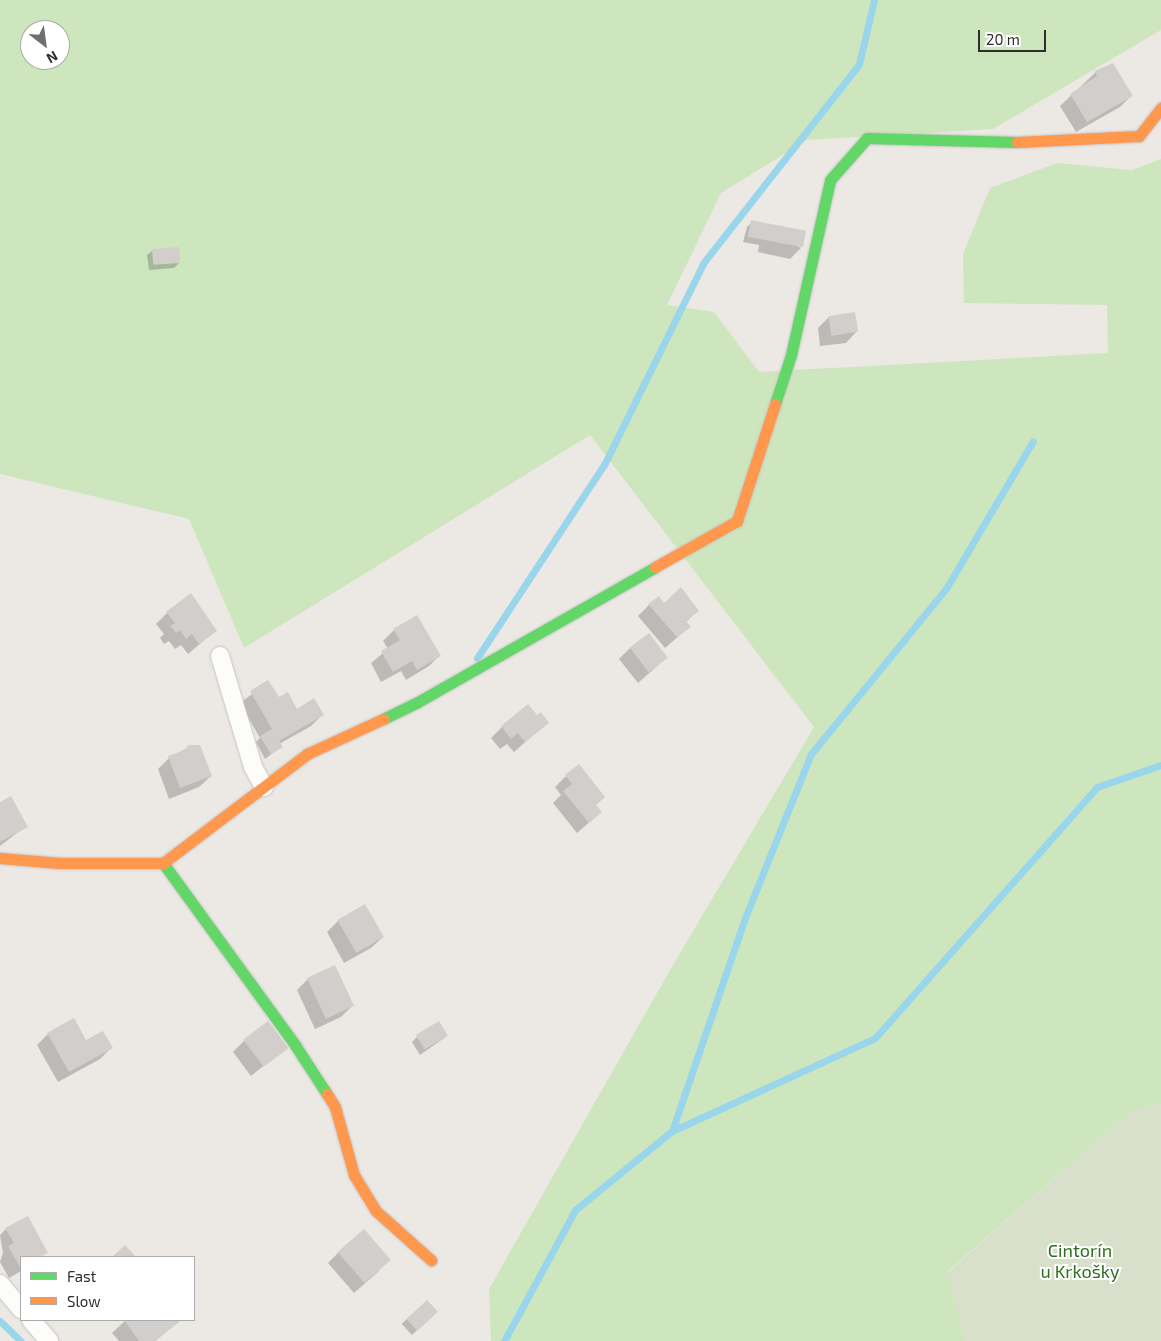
<!DOCTYPE html>
<html>
<head>
<meta charset="utf-8">
<style>
  body { margin:0 }
  #map { position:relative; width:1161px; height:1341px; overflow:hidden; background:#ece8e4; font-family:"Exo 2",sans-serif }
  div>[style] { position:absolute }
  .green>* { inset:0; background:#cee6be }
  .cemetery>* { inset:0; background:#d8e0cc }
  .shadow>* { inset:0; background:#0003; transform-origin:0 0 }
  .stream>* { height:7px; margin:-3.5px; padding:0 3.5px; transform-origin:3.5px; border-radius:3.5px; background:#99d6ec }
  .building>* { inset:0; background:#d1cecb; transform-origin:0 0 }
  .roads { filter:drop-shadow(0 0 1px #c5c4c5) drop-shadow(0 0 1px #c5c4c5) }
  .street>* { height:18px; margin:-9px; padding:0 9px; transform-origin:9px; border-radius:9px; background:#fcfcfb }
  .fast>* { height:11px; margin:-5.5px; padding:0 5.5px; transform-origin:5.5px; border-radius:5.5px; background:#63d668 }
  .slow>* { height:11px; margin:-5.5px; padding:0 5.5px; transform-origin:5.5px; border-radius:5.5px; background:#ff974d }
  span { translate:-50% -50%; white-space:nowrap; text-align:center; line-height:1.15; -webkit-text-stroke:4px #fff; paint-order:stroke }
  .park-label { font-size:18px; color:#2c6e1b }
  .legend { position:absolute; left:20px; top:1256px; width:175px; height:65px; box-sizing:border-box; background:#fff; border:1px solid #ababab; margin:0; padding:6px 9px; list-style:none; font-size:15px; color:#2e2e2e }
  .legend li { display:flex; align-items:center; gap:10px; height:25px }
  .legend b { width:25px; border:1px solid #ababab }
  .north { position:absolute; left:20px; top:20px; width:50px; height:50px; box-sizing:border-box; background:#fff; border:1px solid #ababab; border-radius:50%; rotate:150deg; font-size:14px; font-weight:700; line-height:20px; text-align:center; color:#2e2e2e }
  .north::after { content:''; display:block; margin:auto; width:18px; height:22px; background:#706f6e; clip-path:polygon(50% 0,100% 100%,50% 72%,0 100%) }
  .scale { position:absolute; left:978px; top:30px; width:68px; height:22px; box-sizing:border-box; border:2px solid #2e2e2e; border-top:0; padding-left:6px; font-size:15px; line-height:18px; white-space:nowrap; color:#2e2e2e; -webkit-text-stroke:4px #fff; paint-order:stroke }
</style>
</head>
<body>
<div id="map">
  <div class="green">
    <i style="clip-path:polygon(evenodd,0 0,1161px 0,1161px 30px,993px 129px,807px 140px,721px 193px,667px 305px,714px 312px,759px 372px,1108px 353px,1107px 305px,964px 303px,963px 254px,990px 188px,1057px 163px,1132px 170px,1161px 159px,1161px 1103px,1129px 1113px,947px 1272px,966px 1341px,491px 1341px,489px 1289px,670px 970px,814px 727px,590px 435px,244px 648px,189px 519px,0 474px,0 0,30px 30px,60px 30px,60px 60px,30px 60px,30px 30px)"></i>
  </div>
  <div class="cemetery">
    <i style="clip-path:polygon(1161px 1103px,1161px 1341px,966px 1341px,947px 1273px,1129px 1113px)"></i>
  </div>
  <div class="shadow">
    <i style="clip-path:polygon(1096px 72px,1131px 96px,1120px 107px,1076px 132px,1060px 106px)"></i>
    <i style="clip-path:polygon(752px 222px,801px 248px,790px 259px,758px 252px,759px 245px,743px 242px,747px 227px)"></i>
    <i style="clip-path:polygon(153px 250px,179px 263px,174px 268px,149px 270px,147px 255px)"></i>
    <i style="clip-path:polygon(829px 317px,857px 331px,846px 343px,820px 346px,818px 328px)"></i>
    <i style="clip-path:polygon(649px 605px,664px 605px,697px 611px,686px 622px,689px 627px,665px 648px,638px 616px)"></i>
    <i style="clip-path:polygon(167px 613px,215px 631px,188px 654px,181px 645px,175px 649px,169px 641px,164px 644px,160px 638px,164px 634px,156px 624px)"></i>
    <i style="clip-path:polygon(394px 630px,440px 655px,429px 666px,406px 680px,401px 671px,381px 682px,371px 663px,388px 649px,383px 641px)"></i>
    <i style="clip-path:polygon(630px 648px,666px 658px,638px 683px,619px 659px)"></i>
    <i style="clip-path:polygon(268px 682px,278px 699px,297px 710px,322px 715px,311px 726px,279px 744px,281px 747px,265px 759px,256px 742px,260px 738px,240px 703px)"></i>
    <i style="clip-path:polygon(537px 717px,548px 722px,514px 752px,507px 744px,500px 749px,491px 738px,502px 727px)"></i>
    <i style="clip-path:polygon(193px 745px,211px 776px,199px 787px,169px 799px,158px 769px,169px 758px)"></i>
    <i style="clip-path:polygon(566px 776px,604px 797px,595px 806px,601px 812px,577px 833px,553px 803px,561px 795px,555px 787px)"></i>
    <i style="clip-path:polygon(0 803px,26px 826px,0 846px)"></i>
    <i style="clip-path:polygon(338px 921px,383px 937px,371px 948px,344px 963px,327px 932px)"></i>
    <i style="clip-path:polygon(308px 979px,352px 1006px,341px 1017px,315px 1029px,297px 990px)"></i>
    <i style="clip-path:polygon(48px 1034px,86px 1042px,111px 1048px,100px 1059px,58px 1082px,37px 1045px)"></i>
    <i style="clip-path:polygon(447px 1036px,420px 1055px,412px 1042px,417px 1037px)"></i>
    <i style="clip-path:polygon(244px 1041px,286px 1048px,251px 1076px,233px 1052px)"></i>
    <i style="clip-path:polygon(6px 1229px,46px 1252px,41px 1257px,21px 1257px,21px 1271px,9px 1278px,0 1262px,3px 1253px,0 1235px)"></i>
    <i style="clip-path:polygon(339px 1252px,379px 1271px,354px 1293px,328px 1263px)"></i>
    <i style="left:427px;top:1301px;width:15px;height:34px;rotate:48deg"></i>
    <i style="clip-path:polygon(126px 1320px,181px 1320px,155px 1341px,119px 1341px,112px 1333px)"></i>
  </div>
  <div class="stream">
    <i style="left:477px;top:658px;width:231px;rotate:-56.7deg"></i>
    <i style="left:604px;top:465px;width:226px;rotate:-63.8deg"></i>
    <i style="left:704px;top:262px;width:251px;rotate:-51.9deg"></i>
    <i style="left:859px;top:64px;width:66px;rotate:-76.8deg"></i>
    <i style="left:672px;top:1131px;width:223px;rotate:-24.6deg"></i>
    <i style="left:875px;top:1038px;width:335px;rotate:-48.5deg"></i>
    <i style="left:1097px;top:787px;width:68px;rotate:-19deg"></i>
    <i style="left:0;top:1321px;width:29px;rotate:44deg"></i>
    <i style="left:504px;top:1341px;width:149px;rotate:-61.5deg"></i>
    <i style="left:575px;top:1210px;width:125px;rotate:-39.2deg"></i>
    <i style="left:672px;top:1131px;width:225px;rotate:-71.1deg"></i>
    <i style="left:745px;top:918px;width:177px;rotate:-68.1deg"></i>
    <i style="left:811px;top:754px;width:215px;rotate:-50.8deg"></i>
    <i style="left:947px;top:587px;width:169px;rotate:-59.5deg"></i>
  </div>
  <div class="building">
    <i style="clip-path:polygon(1113px 63px,1133px 96px,1087px 122px,1070px 94px,1097px 76px,1095px 71px)"></i>
    <i style="left:751px;top:220px;width:56px;height:17px;rotate:11deg"></i>
    <i style="left:179px;top:247px;width:16px;height:27px;rotate:86deg"></i>
    <i style="left:855px;top:312px;width:20px;height:27px;rotate:81deg"></i>
    <i style="clip-path:polygon(681px 587px,699px 611px,686px 621px,691px 627px,677px 637px,648px 604px,659px 596px,664px 603px)"></i>
    <i style="clip-path:polygon(191px 593px,217px 631px,199px 644px,192px 634px,186px 639px,180px 630px,176px 633px,170px 626px,175px 623px,166px 612px)"></i>
    <i style="clip-path:polygon(417px 615px,441px 656px,417px 670px,412px 661px,393px 672px,381px 651px,400px 640px,393px 629px)"></i>
    <i style="left:649px;top:633px;width:31px;height:24px;rotate:53deg"></i>
    <i style="clip-path:polygon(268px 680px,279px 697px,288px 692px,297px 709px,314px 698px,324px 715px,279px 741px,283px 747px,271px 754px,260px 736px,272px 729px,250px 691px)"></i>
    <i style="clip-path:polygon(528px 704px,537px 715px,541px 712px,549px 723px,525px 742px,518px 733px,511px 739px,501px 726px)"></i>
    <i style="clip-path:polygon(188px 745px,200px 745px,212px 776px,180px 788px,168px 756px,185px 750px)"></i>
    <i style="clip-path:polygon(579px 764px,605px 797px,596px 805px,602px 812px,589px 823px,563px 791px,572px 784px,565px 775px)"></i>
    <i style="clip-path:polygon(11px 796px,28px 827px,0 842px,0 802px)"></i>
    <i style="left:365px;top:904px;width:38px;height:32px;rotate:60deg"></i>
    <i style="left:335px;top:965px;width:45px;height:31px;rotate:65deg"></i>
    <i style="clip-path:polygon(74px 1018px,86px 1040px,103px 1031px,113px 1048px,69px 1072px,47px 1033px)"></i>
    <i style="left:268px;top:1021px;width:34px;height:31px;rotate:53deg"></i>
    <i style="left:439px;top:1021px;width:17px;height:27px;rotate:59deg"></i>
    <i style="clip-path:polygon(28px 1216px,48px 1253px,40px 1257px,21px 1257px,21px 1269px,8px 1246px,14px 1243px,5px 1228px)"></i>
    <i style="left:364px;top:1229px;width:41px;height:35px;rotate:49deg"></i>
    <i style="clip-path:polygon(125px 1245px,136px 1257px,112px 1257px)"></i>
    <i style="left:427px;top:1300px;width:16px;height:28px;rotate:47deg"></i>
    <i style="clip-path:polygon(124px 1320px,181px 1320px,155px 1341px,139px 1341px)"></i>
  </div>
  <div class="roads">
    <div class="street">
      <i style="left:220px;top:656px;width:116px;rotate:73.4deg"></i>
      <i style="left:253px;top:767px;width:23px;rotate:61deg"></i>
      <i style="left:0;top:1284px;width:33px;rotate:50deg"></i>
      <i style="left:31px;top:1320px;width:28px;rotate:49deg"></i>
    </div>
    <div class="fast">
      <i style="left:775px;top:404px;width:52px;rotate:-71.9deg"></i>
      <i style="left:791px;top:355px;width:179px;rotate:-77.4deg"></i>
      <i style="left:830px;top:180px;width:56px;rotate:-48.6deg"></i>
      <i style="left:867px;top:138px;width:150px;rotate:1.5deg"></i>
      <i style="left:383px;top:719px;width:37px;rotate:-26deg"></i>
      <i style="left:416px;top:703px;width:275px;rotate:-29.6deg"></i>
      <i style="left:163px;top:863px;width:225px;rotate:54deg"></i>
      <i style="left:295px;top:1045px;width:59px;rotate:56.9deg"></i>
    </div>
    <div class="slow">
      <i style="left:1017px;top:142px;width:122px;rotate:-2.8deg"></i>
      <i style="left:1139px;top:136px;width:36px;rotate:-52deg"></i>
      <i style="left:655px;top:567px;width:94px;rotate:-29.3deg"></i>
      <i style="left:737px;top:521px;width:123px;rotate:-72deg"></i>
      <i style="left:0;top:858px;width:59px;rotate:4.8deg"></i>
      <i style="left:59px;top:863px;width:104px"></i>
      <i style="left:163px;top:863px;width:181px;rotate:-37.1deg"></i>
      <i style="left:307px;top:754px;width:84px;rotate:-24.7deg"></i>
      <i style="left:327px;top:1094px;width:15px;rotate:58deg"></i>
      <i style="left:335px;top:1107px;width:71px;rotate:74.4deg"></i>
      <i style="left:354px;top:1175px;width:42px;rotate:58.6deg"></i>
      <i style="left:376px;top:1211px;width:74px;rotate:41.7deg"></i>
    </div>
  </div>
  <div class="park-label">
    <span style="left:1080px;top:1261px">Cintorín<br>u Krkošky</span>
  </div>
  <ul class="legend">
  <li><b style="height:6px;background:#63d668"></b>Fast</li>
  <li><b style="height:6px;background:#ff974d"></b>Slow</li>
  </ul>
  <div class="north">N</div>
  <div class="scale">20 m</div>
</div>
</body>
</html>
